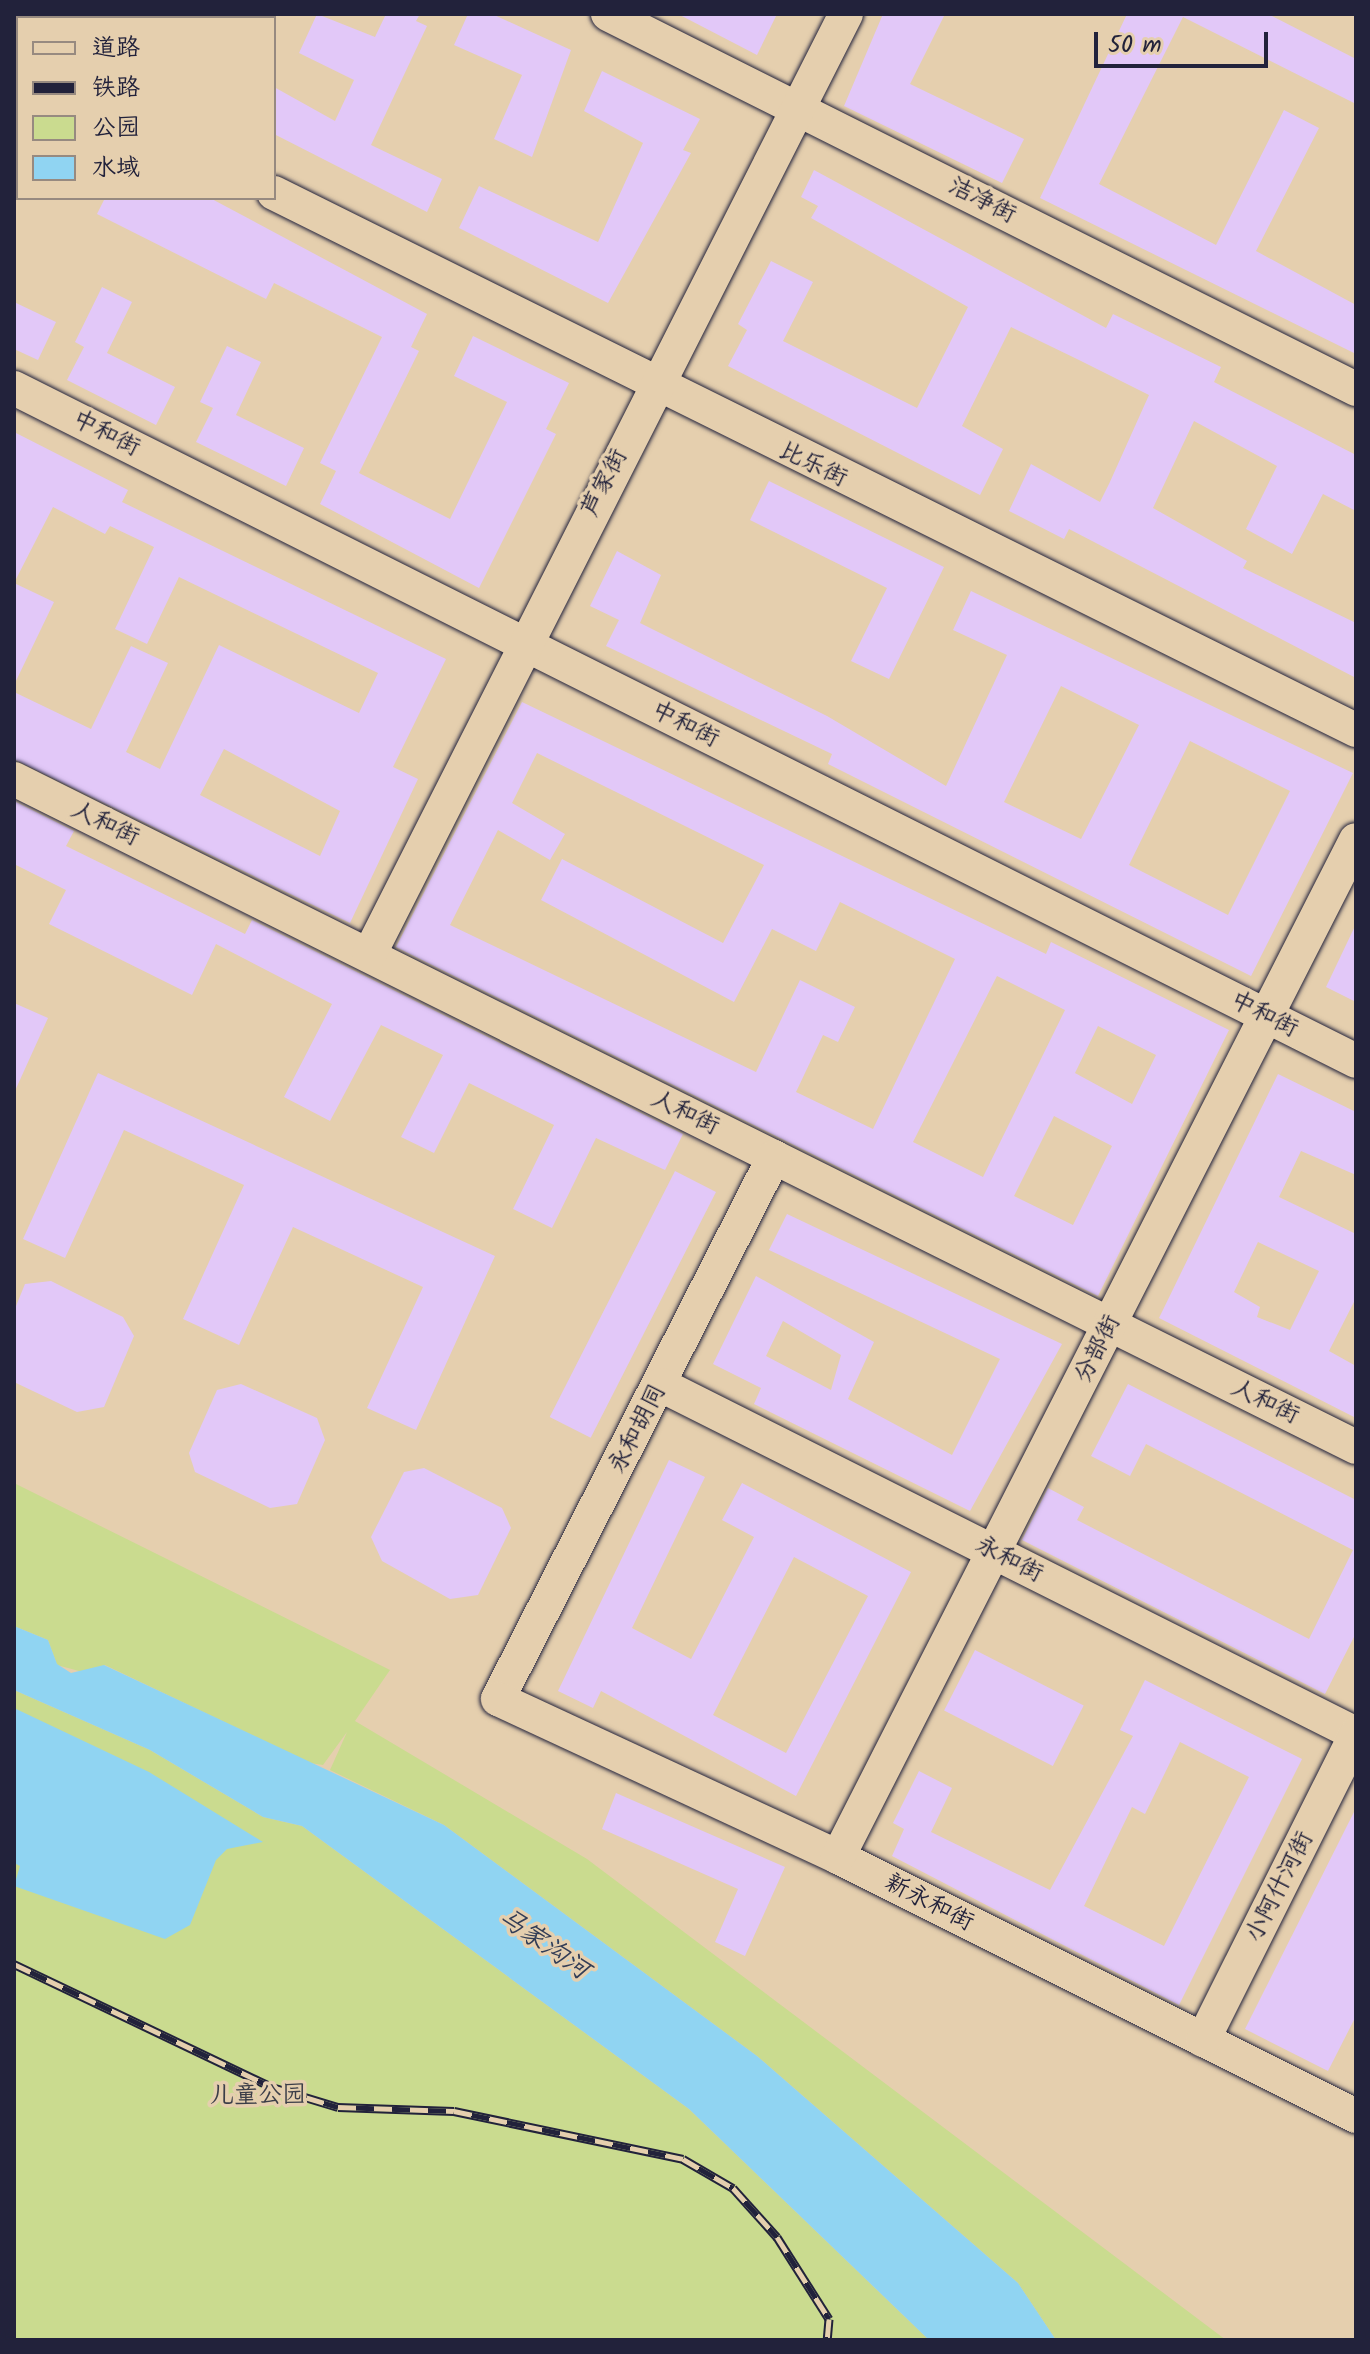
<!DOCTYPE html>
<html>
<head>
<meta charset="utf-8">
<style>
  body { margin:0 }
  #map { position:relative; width:1370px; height:2354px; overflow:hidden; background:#e5cfae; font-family:Kalam,"LXGW WenKai TC",sans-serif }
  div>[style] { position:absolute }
  .green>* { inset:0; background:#cadb8f }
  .water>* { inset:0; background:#90d4f2 }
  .building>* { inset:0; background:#e2c8f8; transform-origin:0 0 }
  .roads { filter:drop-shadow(0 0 2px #22223b) drop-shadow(0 0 2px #22223b) }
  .tertiary>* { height:34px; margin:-17px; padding:0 17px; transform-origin:17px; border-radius:17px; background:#e5cfae }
  .rail>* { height:9px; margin-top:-4.5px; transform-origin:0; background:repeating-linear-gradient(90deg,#e5cfae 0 18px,#22223b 0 36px); box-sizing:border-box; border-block:2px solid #22223b }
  span { translate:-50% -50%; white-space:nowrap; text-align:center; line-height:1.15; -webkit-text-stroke:7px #e5cfae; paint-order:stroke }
  .street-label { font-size:24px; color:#22223b }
  .park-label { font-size:24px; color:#3b3e48 }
  .water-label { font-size:26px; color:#323d56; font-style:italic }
  .frame { position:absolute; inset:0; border:16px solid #22223b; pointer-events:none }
  .legend { position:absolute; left:16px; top:16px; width:260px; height:184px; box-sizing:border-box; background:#e5cfae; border:2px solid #978a80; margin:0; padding:10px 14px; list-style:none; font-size:24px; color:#22223b }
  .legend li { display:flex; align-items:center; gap:16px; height:40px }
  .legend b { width:40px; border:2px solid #978a80 }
  .scale { position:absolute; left:1094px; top:32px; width:174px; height:36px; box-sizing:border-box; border:4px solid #22223b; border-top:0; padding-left:10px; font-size:24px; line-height:28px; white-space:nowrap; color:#22223b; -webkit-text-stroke:6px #e5cfae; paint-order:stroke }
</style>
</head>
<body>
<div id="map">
  <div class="green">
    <i style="clip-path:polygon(14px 1483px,390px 1670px,355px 1721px,587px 1859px,1226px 2340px,1056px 2340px,1018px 2283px,757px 2056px,444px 1825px,330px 1770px,347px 1732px,323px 1765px,310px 1763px,105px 1665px,90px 1674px,57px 1665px,48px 1640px,14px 1626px)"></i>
    <i style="clip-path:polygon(14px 1690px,150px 1750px,263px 1817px,302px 1826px,689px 2109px,929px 2340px,14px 2340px)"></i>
  </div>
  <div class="water">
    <i style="clip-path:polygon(14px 1626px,48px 1640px,57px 1664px,71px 1673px,104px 1665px,444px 1825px,757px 2056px,1018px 2283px,1056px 2340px,929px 2340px,689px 2109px,302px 1826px,263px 1817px,150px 1750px,14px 1690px)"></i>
    <i style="clip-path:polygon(14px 1708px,149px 1772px,263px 1842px,227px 1849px,216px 1860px,190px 1925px,165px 1939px,14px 1886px,20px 1866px,14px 1863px)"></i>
  </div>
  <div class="building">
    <i style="clip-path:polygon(317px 14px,375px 37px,386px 14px,420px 14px,416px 21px,427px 26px,371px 145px,442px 179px,427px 212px,274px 134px,274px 87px,335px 121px,354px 80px,299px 53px)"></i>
    <i style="clip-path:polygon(468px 14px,492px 14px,571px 50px,532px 157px,494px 139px,522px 75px,454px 45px)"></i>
    <i style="clip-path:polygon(678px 14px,777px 14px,757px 55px)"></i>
    <i style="clip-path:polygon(883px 14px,945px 14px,910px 84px,1024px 139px,1002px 183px,844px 106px)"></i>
    <i style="clip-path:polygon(1127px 14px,1268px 14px,1356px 59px,1356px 104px,1183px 17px,1099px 184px,1216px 245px,1284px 110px,1319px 128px,1256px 251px,1356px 305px,1356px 354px,1040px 198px)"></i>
    <i style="clip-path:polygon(602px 71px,700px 119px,683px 150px,691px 153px,608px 303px,459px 228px,479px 186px,598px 242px,643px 143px,584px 111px)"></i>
    <i style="clip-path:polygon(814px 170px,1106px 328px,1113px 314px,1221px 367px,1214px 382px,1356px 455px,1356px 511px,1323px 494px,1292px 554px,1246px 529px,1277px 466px,1194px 421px,1153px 508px,1247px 561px,1243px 568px,1356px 623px,1356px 678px,1069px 529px,1064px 539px,1009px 511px,1031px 464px,1100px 502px,1109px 484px,1149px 395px,1079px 360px,1011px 327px,962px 426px,1003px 449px,980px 495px,728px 366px,747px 330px,738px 324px,771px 261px,813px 282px,783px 341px,917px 408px,968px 307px,811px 218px,818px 206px,801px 197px)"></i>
    <i style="clip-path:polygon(105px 198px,210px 198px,427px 314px,411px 347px,419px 351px,359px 473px,450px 519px,507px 402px,454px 376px,473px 336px,569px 383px,546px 429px,556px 434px,479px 588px,320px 504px,336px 471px,320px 463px,382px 337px,274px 283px,266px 299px,97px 214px)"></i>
    <i style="clip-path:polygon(102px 287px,132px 302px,107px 353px,175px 387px,156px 425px,67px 380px,84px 347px,75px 342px)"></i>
    <i style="clip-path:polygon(14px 302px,56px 322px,38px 360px,14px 349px)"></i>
    <i style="clip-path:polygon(227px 346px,261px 362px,236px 415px,304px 448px,286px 486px,196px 442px,213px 408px,200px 402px)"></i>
    <i style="clip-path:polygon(evenodd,14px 432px,128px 490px,122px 502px,446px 659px,393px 767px,418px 779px,350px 923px,14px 759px,14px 692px,91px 729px,131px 646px,168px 663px,126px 752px,160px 769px,219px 645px,359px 713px,378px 673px,179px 577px,147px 644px,115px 629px,154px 547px,110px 526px,105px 534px,53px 507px,14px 583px,54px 602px,14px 685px,14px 432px,224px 749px,340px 811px,320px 856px,200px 795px,224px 749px)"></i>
    <i style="clip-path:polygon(769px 481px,944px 567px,889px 679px,851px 661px,887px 588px,750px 520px)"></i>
    <i style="clip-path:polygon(evenodd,617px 551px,661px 575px,640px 623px,827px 716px,946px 786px,1007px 655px,953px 630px,971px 591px,1353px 773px,1251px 976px,828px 764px,832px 754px,606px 646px,619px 620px,590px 606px,617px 551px,1061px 686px,1139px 725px,1081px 839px,1004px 802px,1061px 686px,617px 551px,1190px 741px,1290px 791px,1228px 915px,1129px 865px,1190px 741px)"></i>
    <i style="clip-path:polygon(evenodd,522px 702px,1046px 954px,1051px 942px,1229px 1030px,1098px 1296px,396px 947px,522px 702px,537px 753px,764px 865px,723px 943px,562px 859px,541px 900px,734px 1002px,772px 929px,816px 951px,840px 902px,955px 959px,873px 1129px,796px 1092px,823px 1035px,838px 1042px,855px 1007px,800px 980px,756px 1072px,450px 925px,498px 830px,550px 860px,565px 834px,512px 803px,537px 753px,522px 702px,997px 976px,1065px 1010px,983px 1177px,913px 1142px,997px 976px,522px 702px,1098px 1026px,1156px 1055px,1132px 1104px,1075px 1073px,1098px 1026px,522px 702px,1054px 1116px,1112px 1146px,1073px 1225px,1014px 1196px,1054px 1116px)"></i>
    <i style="clip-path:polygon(14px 801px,74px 831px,66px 846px,245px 934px,252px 920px,683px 1134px,665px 1170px,596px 1138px,552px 1228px,513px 1209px,554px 1125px,469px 1083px,434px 1153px,401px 1137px,443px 1055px,381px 1025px,330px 1121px,284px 1097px,332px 1004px,216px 944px,192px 995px,49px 924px,66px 890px,14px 864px)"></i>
    <i style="clip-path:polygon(1356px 924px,1356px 1002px,1326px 987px)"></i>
    <i style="clip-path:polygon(14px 1003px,48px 1018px,14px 1093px)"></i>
    <i style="clip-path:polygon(98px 1073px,495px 1256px,416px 1430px,367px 1408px,423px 1287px,293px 1227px,239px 1345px,183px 1319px,244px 1185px,124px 1130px,65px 1258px,23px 1239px)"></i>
    <i style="clip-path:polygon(evenodd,1278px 1074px,1356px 1112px,1356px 1175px,1301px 1151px,1279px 1197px,1356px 1234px,1356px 1298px,1329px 1351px,1356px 1366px,1356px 1418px,1159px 1318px,1278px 1074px,1258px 1242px,1319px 1271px,1290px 1330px,1257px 1317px,1260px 1307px,1234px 1292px,1258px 1242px)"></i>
    <i style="left:675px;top:1171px;width:46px;height:276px;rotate:27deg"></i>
    <i style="clip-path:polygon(evenodd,787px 1214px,1062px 1344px,970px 1511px,754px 1404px,761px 1388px,713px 1364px,756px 1276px,874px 1342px,848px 1399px,952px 1455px,1000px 1359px,769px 1250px,787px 1214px,783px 1321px,841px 1355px,831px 1390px,766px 1356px,783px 1321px)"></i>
    <i style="clip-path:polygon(51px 1281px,123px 1317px,134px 1336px,104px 1407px,77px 1412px,14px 1382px,14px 1311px,25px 1284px)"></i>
    <i style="clip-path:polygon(241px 1384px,317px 1418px,325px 1440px,297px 1504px,270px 1508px,195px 1472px,189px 1453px,217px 1390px)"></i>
    <i style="clip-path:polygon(1128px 1384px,1356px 1500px,1356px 1633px,1325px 1694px,1022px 1540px,1048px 1488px,1084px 1507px,1077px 1520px,1309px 1639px,1353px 1550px,1146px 1444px,1130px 1476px,1091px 1456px)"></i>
    <i style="clip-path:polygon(evenodd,669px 1460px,705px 1477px,632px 1628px,691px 1659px,754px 1537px,722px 1520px,742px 1483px,911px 1572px,796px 1796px,601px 1691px,593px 1708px,558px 1691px,669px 1460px,794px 1557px,868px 1596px,786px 1753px,713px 1715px,794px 1557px)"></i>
    <i style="clip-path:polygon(424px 1468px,502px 1508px,511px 1528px,478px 1595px,450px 1599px,382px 1561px,371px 1537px,404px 1472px)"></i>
    <i style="left:975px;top:1650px;width:122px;height:68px;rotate:27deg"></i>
    <i style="clip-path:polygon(evenodd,1145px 1680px,1302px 1759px,1179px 2005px,892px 1856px,904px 1829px,893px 1823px,919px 1771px,952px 1788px,931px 1832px,1050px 1890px,1133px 1736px,1120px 1730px,1145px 1680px,1180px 1742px,1249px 1777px,1164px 1946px,1084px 1906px,1132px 1807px,1145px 1814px,1180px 1742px)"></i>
    <i style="clip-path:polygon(616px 1793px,785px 1867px,745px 1956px,715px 1942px,738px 1889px,602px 1829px)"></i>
    <i style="clip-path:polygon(1356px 1808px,1356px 2016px,1328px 2071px,1245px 2029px)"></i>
  </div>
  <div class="roads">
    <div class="tertiary">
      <i style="left:608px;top:14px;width:837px;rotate:26.63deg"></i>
      <i style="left:14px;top:61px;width:4px;rotate:27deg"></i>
      <i style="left:274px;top:193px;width:1208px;rotate:26.4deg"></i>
      <i style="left:14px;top:388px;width:1501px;rotate:26.63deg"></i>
      <i style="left:14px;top:779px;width:1499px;rotate:26.46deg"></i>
      <i style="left:369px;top:955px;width:1055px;rotate:-63.12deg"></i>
      <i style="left:774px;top:1157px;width:608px;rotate:116.99deg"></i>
      <i style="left:498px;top:1699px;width:375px;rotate:24.9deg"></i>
      <i style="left:838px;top:1857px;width:579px;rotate:26.57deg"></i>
      <i style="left:661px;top:1385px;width:778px;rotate:26.66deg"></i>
      <i style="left:838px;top:1857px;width:1141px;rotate:-63.01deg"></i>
      <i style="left:1203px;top:2040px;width:342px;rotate:-63.4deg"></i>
    </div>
  </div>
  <div class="rail">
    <i style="left:14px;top:1964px;width:286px;rotate:25.5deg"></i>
    <i style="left:272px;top:2087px;width:69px;rotate:16.9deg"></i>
    <i style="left:338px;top:2107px;width:116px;rotate:2deg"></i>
    <i style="left:454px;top:2111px;width:234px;rotate:11.8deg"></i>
    <i style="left:683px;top:2159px;width:58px;rotate:30.1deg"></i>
    <i style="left:733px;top:2188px;width:66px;rotate:48.1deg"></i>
    <i style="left:777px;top:2237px;width:97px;rotate:57.6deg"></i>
    <i style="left:829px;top:2319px;width:21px;rotate:95deg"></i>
  </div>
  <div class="street-label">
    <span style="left:982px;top:201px;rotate:27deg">洁净街</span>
    <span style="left:106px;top:434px;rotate:27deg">中和街</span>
    <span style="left:813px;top:465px;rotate:26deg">比乐街</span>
    <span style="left:605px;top:483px;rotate:-63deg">芦家街</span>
    <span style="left:685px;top:725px;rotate:27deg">中和街</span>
    <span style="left:105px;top:824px;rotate:26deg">人和街</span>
    <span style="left:1264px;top:1015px;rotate:27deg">中和街</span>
    <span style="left:685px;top:1113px;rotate:26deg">人和街</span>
    <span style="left:1098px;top:1349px;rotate:-63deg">分部街</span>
    <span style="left:1265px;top:1402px;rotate:26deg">人和街</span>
    <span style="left:638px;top:1429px;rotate:-63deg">永和胡同</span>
    <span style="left:1009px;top:1560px;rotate:27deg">永和街</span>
    <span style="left:1280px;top:1887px;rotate:-63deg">小阿什河街</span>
    <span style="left:929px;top:1903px;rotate:27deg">新永和街</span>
  </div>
  <div class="park-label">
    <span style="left:258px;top:2096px">儿童公园</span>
  </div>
  <div class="water-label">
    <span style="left:543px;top:1945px;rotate:35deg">马家沟河</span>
  </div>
  <div class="frame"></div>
  <ul class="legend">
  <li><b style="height:10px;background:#e5cfae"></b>道路</li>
  <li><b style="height:10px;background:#22223b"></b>铁路</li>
  <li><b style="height:22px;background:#cadb8f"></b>公园</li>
  <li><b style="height:22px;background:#90d4f2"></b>水域</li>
  </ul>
  <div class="scale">50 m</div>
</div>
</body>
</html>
